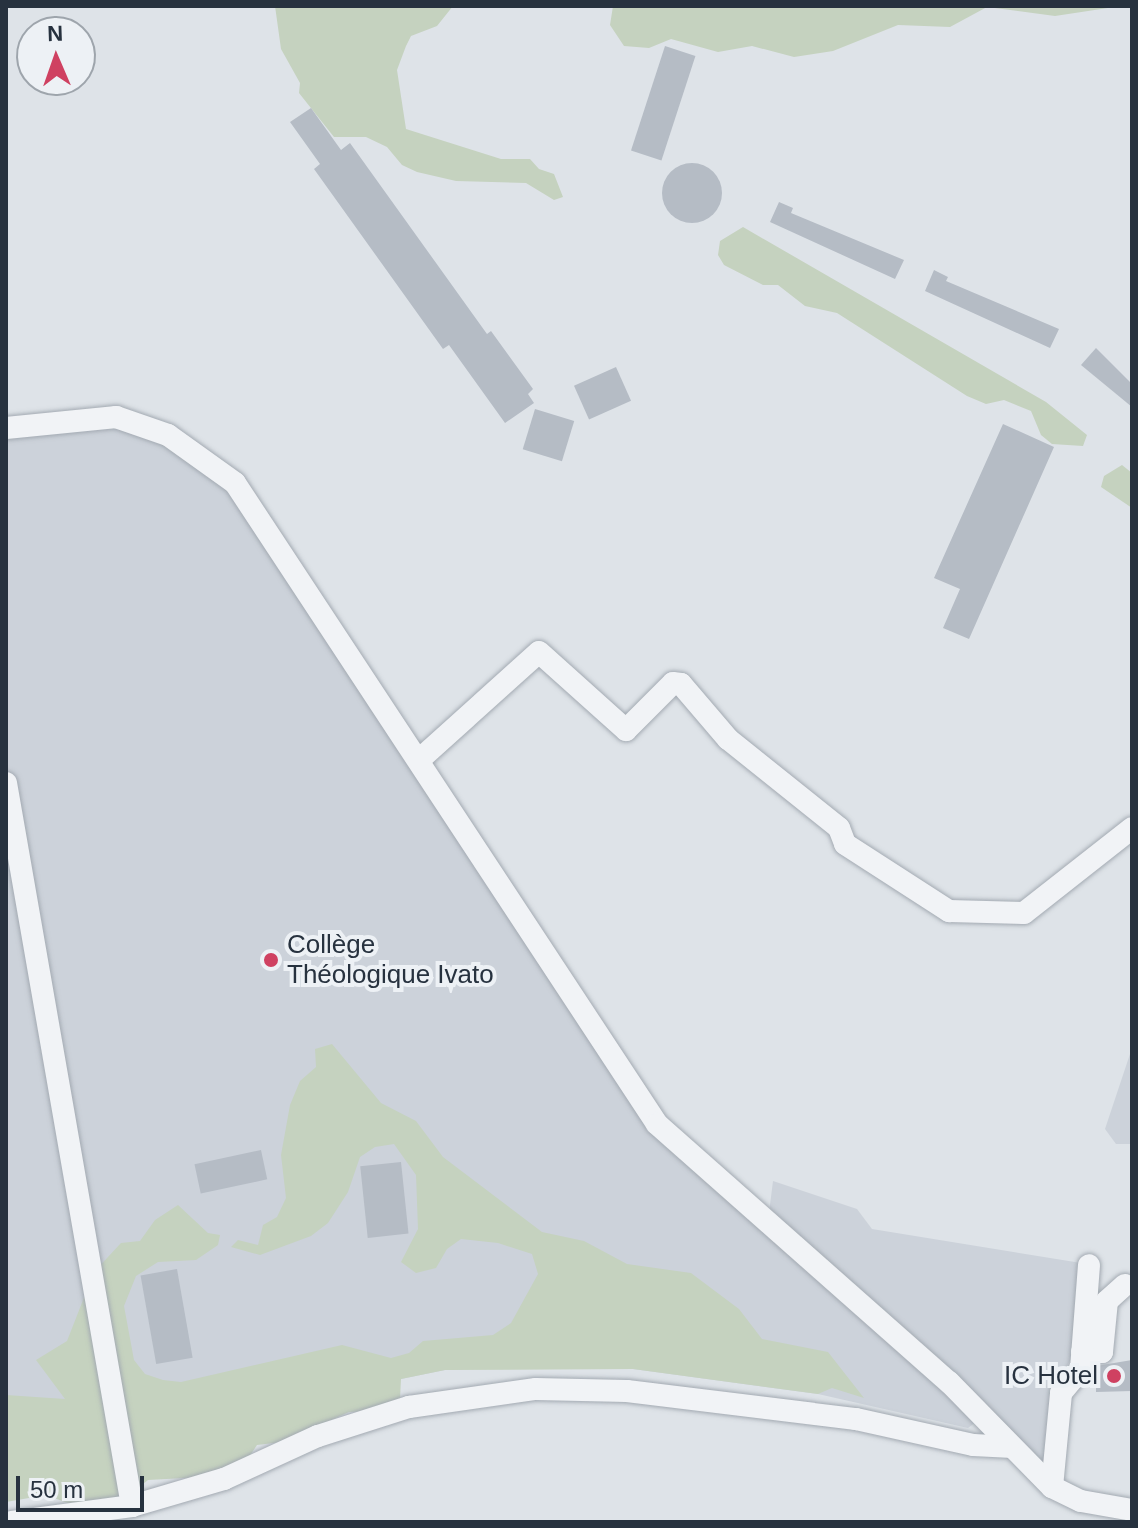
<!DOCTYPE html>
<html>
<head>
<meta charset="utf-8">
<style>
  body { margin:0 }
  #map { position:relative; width:1138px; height:1528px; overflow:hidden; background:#dee3e8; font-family:Helvetica,sans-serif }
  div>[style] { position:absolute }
  .built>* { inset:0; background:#ccd2da }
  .green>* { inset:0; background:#c5d2bf }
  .building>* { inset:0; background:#b5bcc5; transform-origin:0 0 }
  .round { border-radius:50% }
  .roads { filter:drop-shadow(0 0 2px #a3aab2) drop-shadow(0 0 2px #a3aab2) }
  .minor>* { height:22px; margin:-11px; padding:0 11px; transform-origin:11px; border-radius:11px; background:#f1f3f6 }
  .dots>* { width:22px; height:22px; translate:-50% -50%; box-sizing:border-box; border:4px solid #edf1f5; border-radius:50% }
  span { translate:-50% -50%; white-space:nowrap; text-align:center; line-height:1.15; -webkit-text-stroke:8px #edf1f5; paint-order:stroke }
  .poi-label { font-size:26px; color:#27323f }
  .left { translate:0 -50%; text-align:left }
  .right { translate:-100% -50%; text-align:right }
  .frame { position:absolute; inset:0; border:8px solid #27323f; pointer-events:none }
  .north { position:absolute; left:16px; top:16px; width:80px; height:80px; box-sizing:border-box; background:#edf1f5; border:2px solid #9ea5ac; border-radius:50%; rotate:358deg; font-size:22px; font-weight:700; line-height:32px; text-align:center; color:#27323f }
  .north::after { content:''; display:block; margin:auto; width:28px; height:36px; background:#cf4161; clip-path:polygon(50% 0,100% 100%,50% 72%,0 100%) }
  .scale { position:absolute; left:16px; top:1476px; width:128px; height:36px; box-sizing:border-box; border:4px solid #27323f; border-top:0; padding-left:10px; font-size:24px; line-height:28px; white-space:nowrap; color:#27323f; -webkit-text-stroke:6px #edf1f5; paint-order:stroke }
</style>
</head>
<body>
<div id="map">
  <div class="built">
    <i style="clip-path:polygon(114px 426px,162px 442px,226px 484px,623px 1092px,769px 1213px,773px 1181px,857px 1209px,872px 1229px,1081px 1263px,1073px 1356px,1052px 1390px,1045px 1459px,1038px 1463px,976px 1422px,968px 1428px,818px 1394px,633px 1369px,527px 1367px,445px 1370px,401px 1379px,6px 1479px,6px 439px,65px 427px)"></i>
    <i style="clip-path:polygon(1130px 1054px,1132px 1144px,1116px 1144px,1105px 1129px)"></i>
  </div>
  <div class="green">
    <i style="clip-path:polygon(275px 6px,453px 6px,437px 26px,411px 36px,406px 46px,397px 70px,406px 129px,501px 159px,530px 159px,539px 169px,554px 174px,563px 197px,554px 200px,526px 183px,456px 181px,417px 172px,402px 165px,387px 147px,366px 137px,334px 137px,299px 93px,300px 83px,281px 49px)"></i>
    <i style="clip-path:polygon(613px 6px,1121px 6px,1055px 16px,987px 7px,950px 27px,898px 25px,833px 51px,794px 57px,752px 46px,718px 52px,671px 39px,649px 48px,624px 46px,610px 25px)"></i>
    <i style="clip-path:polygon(743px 227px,1046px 402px,1087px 435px,1083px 446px,1052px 444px,1041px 435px,1031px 411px,1004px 400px,986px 404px,967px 396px,837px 313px,805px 306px,778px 285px,763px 285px,724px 265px,718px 255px,720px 241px)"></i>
    <i style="clip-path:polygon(1122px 465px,1132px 473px,1132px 508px,1101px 487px,1104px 476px)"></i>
    <i style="clip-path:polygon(332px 1044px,381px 1103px,416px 1121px,443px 1157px,542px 1232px,584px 1241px,627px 1264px,691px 1273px,739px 1309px,762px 1339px,828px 1352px,864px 1398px,832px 1388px,818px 1394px,633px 1369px,445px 1370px,401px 1379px,400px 1399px,376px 1411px,349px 1412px,282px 1442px,257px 1445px,247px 1460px,203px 1477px,148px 1480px,117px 1505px,73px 1505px,46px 1495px,6px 1502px,6px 1395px,65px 1399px,36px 1360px,67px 1341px,94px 1272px,121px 1243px,140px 1241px,155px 1220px,178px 1205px,208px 1233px,220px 1235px,218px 1245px,196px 1260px,158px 1262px,136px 1276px,124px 1306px,134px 1360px,145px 1374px,163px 1380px,181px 1382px,342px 1345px,391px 1358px,409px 1353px,423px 1341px,493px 1335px,511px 1323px,538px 1274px,532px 1254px,498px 1243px,461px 1239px,447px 1249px,436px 1268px,416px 1273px,401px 1262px,418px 1229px,416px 1175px,394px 1144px,375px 1147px,360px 1157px,348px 1192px,328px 1223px,311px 1236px,260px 1255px,231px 1247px,238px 1240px,258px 1245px,263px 1225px,277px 1217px,286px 1198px,281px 1155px,290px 1105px,300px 1081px,316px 1067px,315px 1049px)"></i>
  </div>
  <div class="building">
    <i style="left:665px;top:46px;width:32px;height:110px;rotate:18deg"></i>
    <i style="clip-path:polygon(311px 108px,341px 150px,350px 143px,487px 334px,491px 331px,533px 389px,528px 394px,534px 403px,505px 423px,449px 345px,443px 349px,314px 169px,320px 164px,290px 122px)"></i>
    <i class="round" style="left:662px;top:163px;width:60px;height:60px"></i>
    <i style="clip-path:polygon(779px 202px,793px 208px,791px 213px,904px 260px,895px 279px,770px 222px)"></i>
    <i style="clip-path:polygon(934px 270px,948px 277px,946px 281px,1059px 329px,1050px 348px,925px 291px)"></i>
    <i style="clip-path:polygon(1096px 348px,1132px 384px,1132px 407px,1081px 365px)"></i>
    <i style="left:616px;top:367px;width:37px;height:46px;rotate:66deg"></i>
    <i style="left:535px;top:409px;width:41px;height:42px;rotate:17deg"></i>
    <i style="clip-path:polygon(1003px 424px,1054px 447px,969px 639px,943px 628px,960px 589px,934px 578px)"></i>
    <i style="left:261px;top:1150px;width:30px;height:68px;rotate:78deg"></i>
    <i style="left:401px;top:1162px;width:72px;height:41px;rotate:84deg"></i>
    <i style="left:177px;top:1269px;width:90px;height:37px;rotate:80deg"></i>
    <i style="clip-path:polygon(1132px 1360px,1132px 1391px,1096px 1392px,1096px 1366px)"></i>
  </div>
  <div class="roads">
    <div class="minor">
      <i style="left:6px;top:428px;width:111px;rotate:-5.7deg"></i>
      <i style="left:116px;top:417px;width:55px;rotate:19.1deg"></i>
      <i style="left:168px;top:435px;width:82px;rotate:35.6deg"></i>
      <i style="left:235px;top:483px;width:767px;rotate:56.64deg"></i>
      <i style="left:657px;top:1124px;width:390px;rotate:41.5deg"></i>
      <i style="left:949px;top:1382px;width:147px;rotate:45.6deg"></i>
      <i style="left:1052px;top:1487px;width:32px;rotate:26deg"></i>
      <i style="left:1081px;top:1501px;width:52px;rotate:10deg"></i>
      <i style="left:419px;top:760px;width:161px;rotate:-42deg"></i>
      <i style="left:539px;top:652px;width:117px;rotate:41.9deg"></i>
      <i style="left:626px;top:730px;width:66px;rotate:-45deg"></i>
      <i style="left:673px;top:683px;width:8px;rotate:7deg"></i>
      <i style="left:681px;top:684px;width:72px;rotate:49.5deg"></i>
      <i style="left:728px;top:739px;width:142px;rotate:38.7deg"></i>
      <i style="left:839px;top:828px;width:17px;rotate:69deg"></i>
      <i style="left:845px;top:844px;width:124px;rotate:32.8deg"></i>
      <i style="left:949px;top:911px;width:75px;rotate:1.5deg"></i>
      <i style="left:1024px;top:913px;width:137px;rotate:-38.2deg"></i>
      <i style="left:6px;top:783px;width:734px;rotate:80.11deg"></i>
      <i style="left:1082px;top:1352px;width:20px"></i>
      <i style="left:1102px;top:1352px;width:51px;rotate:-84.4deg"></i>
      <i style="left:1107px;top:1301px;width:24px;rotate:-42deg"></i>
      <i style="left:1052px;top:1487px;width:94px;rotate:-84.5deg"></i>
      <i style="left:1061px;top:1393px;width:31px;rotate:-50deg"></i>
      <i style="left:1081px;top:1369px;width:104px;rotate:-85.6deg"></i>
      <i style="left:12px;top:1522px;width:121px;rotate:-7.6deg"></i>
      <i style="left:132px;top:1506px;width:96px;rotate:-16.4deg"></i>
      <i style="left:224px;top:1479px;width:103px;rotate:-24.6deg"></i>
      <i style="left:318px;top:1436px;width:96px;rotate:-17.7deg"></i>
      <i style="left:409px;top:1407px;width:128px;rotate:-8.1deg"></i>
      <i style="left:536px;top:1389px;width:91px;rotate:1.3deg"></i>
      <i style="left:627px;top:1391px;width:231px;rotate:7deg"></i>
      <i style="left:856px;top:1419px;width:120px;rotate:12.5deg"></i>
      <i style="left:973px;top:1445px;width:35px;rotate:3deg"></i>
    </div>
  </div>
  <div class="dots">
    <i style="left:271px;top:960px;background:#cf4161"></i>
    <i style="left:1114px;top:1376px;background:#cf4161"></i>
  </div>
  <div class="poi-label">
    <span class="left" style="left:287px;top:960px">Collège<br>Théologique Ivato</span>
    <span class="right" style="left:1098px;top:1376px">IC Hotel</span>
  </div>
  <div class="frame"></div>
  <div class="north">N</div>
  <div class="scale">50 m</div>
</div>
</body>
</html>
